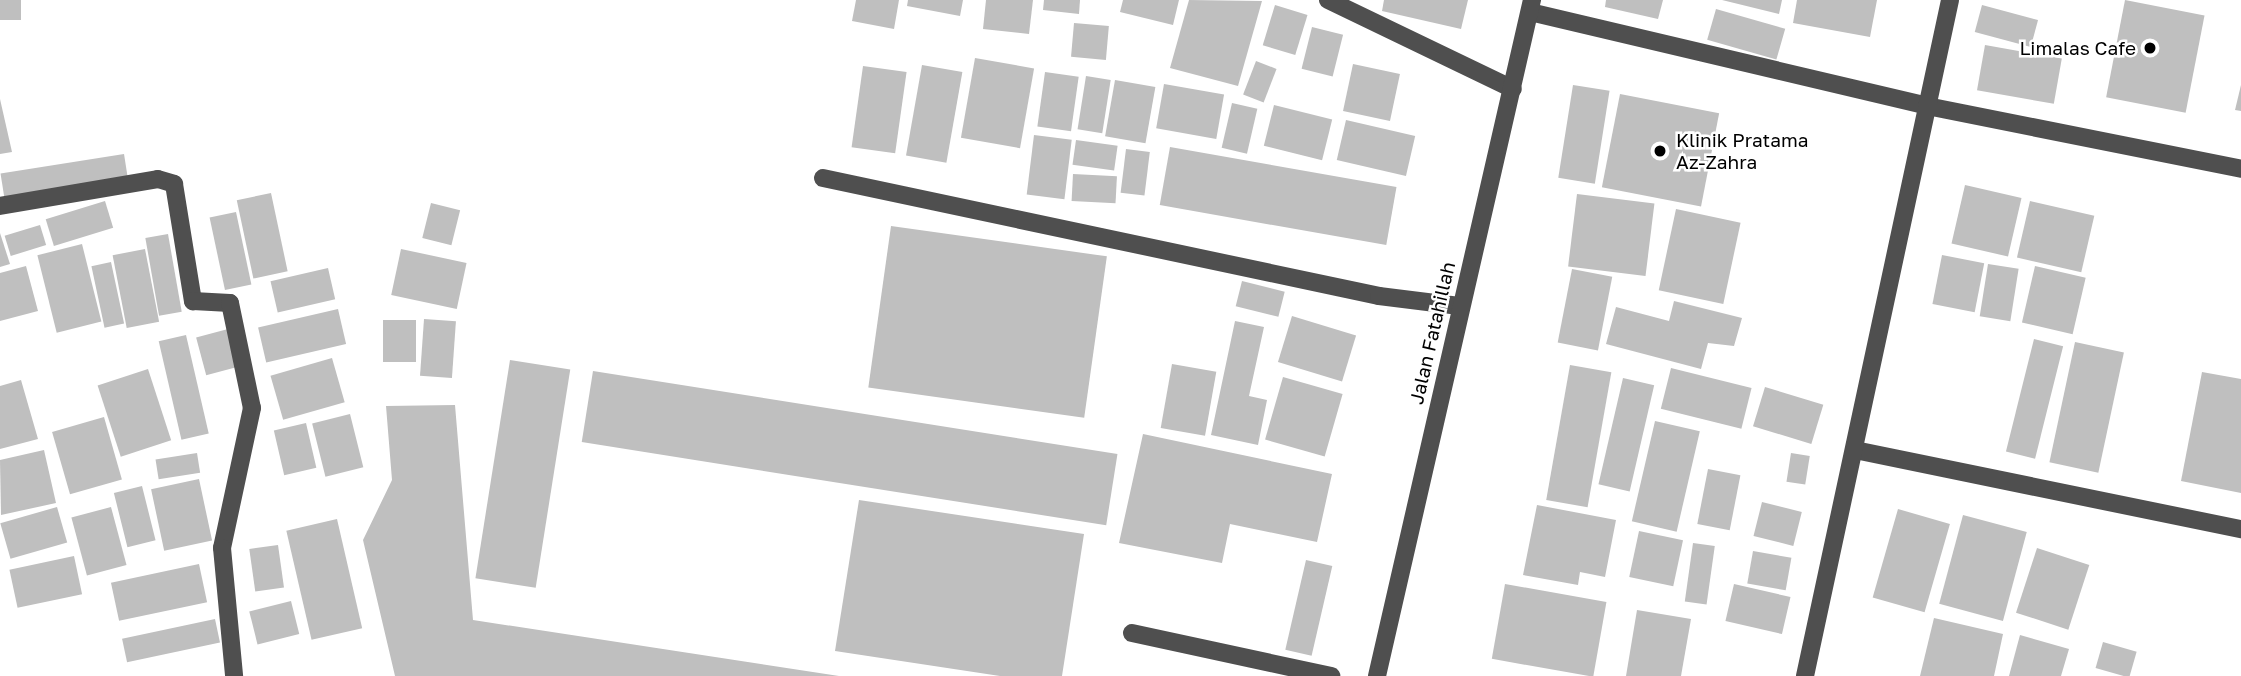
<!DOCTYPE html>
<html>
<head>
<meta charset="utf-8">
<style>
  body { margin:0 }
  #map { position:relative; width:2241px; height:676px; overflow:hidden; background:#fff; font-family:"Golos Text",sans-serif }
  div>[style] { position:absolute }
  .building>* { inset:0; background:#bfbfbf; transform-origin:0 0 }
  .minor>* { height:18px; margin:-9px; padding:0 9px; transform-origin:9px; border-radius:9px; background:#4f4f4f }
  .dots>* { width:19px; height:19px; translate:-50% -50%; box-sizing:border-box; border:4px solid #fff; border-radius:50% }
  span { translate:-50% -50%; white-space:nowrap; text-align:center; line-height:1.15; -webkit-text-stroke:5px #fff; paint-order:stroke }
  .poi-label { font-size:19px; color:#000 }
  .right { translate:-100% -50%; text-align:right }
  .left { translate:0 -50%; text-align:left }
  .street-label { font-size:19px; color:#000 }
</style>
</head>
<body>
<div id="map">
  <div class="building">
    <i style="left:0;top:0;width:21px;height:20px"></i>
    <i style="clip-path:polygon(856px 0,899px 0,894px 29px,852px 21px)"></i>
    <i style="clip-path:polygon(908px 0,963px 0,960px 16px,907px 6px)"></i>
    <i style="clip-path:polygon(986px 0,1033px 0,1029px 34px,983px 29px)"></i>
    <i style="clip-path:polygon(1044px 0,1080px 0,1079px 14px,1043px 10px)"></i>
    <i style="clip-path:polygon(1123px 0,1179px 0,1173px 25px,1120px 12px)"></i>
    <i style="clip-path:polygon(1189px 0,1262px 1px,1238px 86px,1170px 68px)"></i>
    <i style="clip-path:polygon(1384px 0,1468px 0,1461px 29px,1382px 11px)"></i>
    <i style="clip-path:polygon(1606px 0,1663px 0,1658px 19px,1605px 7px)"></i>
    <i style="clip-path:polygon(1722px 0,1782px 0,1779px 14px)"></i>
    <i style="clip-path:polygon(1797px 0,1877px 0,1870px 37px,1793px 23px)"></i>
    <i style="left:2125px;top:0;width:81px;height:99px;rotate:11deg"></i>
    <i style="left:1275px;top:5px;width:34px;height:42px;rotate:17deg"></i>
    <i style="left:1982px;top:5px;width:58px;height:28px;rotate:15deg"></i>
    <i style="left:1716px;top:9px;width:72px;height:32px;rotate:16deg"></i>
    <i style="left:1074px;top:23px;width:35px;height:34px;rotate:5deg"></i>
    <i style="left:1312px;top:27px;width:32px;height:43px;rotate:14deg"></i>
    <i style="left:1985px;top:45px;width:78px;height:46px;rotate:10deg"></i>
    <i style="left:975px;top:58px;width:60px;height:81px;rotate:10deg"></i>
    <i style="left:1256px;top:61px;width:22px;height:36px;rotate:21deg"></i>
    <i style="left:1353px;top:64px;width:48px;height:48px;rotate:12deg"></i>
    <i style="left:922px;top:65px;width:41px;height:92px;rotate:10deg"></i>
    <i style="left:863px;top:66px;width:44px;height:82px;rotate:8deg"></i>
    <i style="left:1045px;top:72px;width:34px;height:55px;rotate:8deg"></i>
    <i style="left:1086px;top:76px;width:25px;height:54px;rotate:9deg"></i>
    <i style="left:1115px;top:80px;width:41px;height:57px;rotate:10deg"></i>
    <i style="left:1164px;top:84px;width:61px;height:45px;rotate:10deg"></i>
    <i style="left:1573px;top:85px;width:37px;height:94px;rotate:9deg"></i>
    <i style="clip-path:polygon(2241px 85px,2241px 111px,2235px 110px)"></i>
    <i style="left:1620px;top:94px;width:101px;height:95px;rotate:11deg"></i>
    <i style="clip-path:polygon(0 99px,12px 152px,0 154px)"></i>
    <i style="left:1232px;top:103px;width:26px;height:46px;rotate:13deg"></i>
    <i style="left:1274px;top:105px;width:60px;height:42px;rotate:14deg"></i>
    <i style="left:1346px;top:120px;width:71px;height:41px;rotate:13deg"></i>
    <i style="left:1034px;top:135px;width:38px;height:60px;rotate:7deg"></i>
    <i style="left:1076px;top:140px;width:42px;height:25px;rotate:8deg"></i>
    <i style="left:1170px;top:147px;width:230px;height:59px;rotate:10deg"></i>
    <i style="left:1126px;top:149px;width:24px;height:44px;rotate:7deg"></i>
    <i style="left:124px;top:154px;width:26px;height:125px;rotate:81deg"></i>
    <i style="left:1073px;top:174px;width:44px;height:27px;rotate:3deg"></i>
    <i style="left:1965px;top:185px;width:58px;height:60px;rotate:13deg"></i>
    <i style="left:271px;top:193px;width:80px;height:35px;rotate:78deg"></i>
    <i style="left:1577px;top:194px;width:78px;height:73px;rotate:7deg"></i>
    <i style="left:105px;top:201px;width:28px;height:62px;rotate:73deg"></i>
    <i style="left:2030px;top:201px;width:66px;height:58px;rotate:13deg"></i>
    <i style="left:431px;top:203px;width:30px;height:36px;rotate:14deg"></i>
    <i style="left:1676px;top:209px;width:66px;height:83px;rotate:12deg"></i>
    <i style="left:236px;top:212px;width:74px;height:27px;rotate:78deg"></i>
    <i style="left:40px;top:225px;width:21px;height:37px;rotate:73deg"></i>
    <i style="left:891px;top:226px;width:218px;height:163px;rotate:8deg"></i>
    <i style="clip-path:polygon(0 233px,10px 264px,0 267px)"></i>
    <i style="left:168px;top:234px;width:79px;height:23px;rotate:80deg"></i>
    <i style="left:82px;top:244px;width:80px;height:46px;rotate:76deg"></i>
    <i style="left:145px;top:249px;width:74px;height:33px;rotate:79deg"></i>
    <i style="left:401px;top:249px;width:67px;height:47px;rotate:12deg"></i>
    <i style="left:1942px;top:255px;width:43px;height:50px;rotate:11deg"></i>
    <i style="left:111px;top:262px;width:63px;height:20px;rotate:78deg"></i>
    <i style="left:1988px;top:264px;width:31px;height:53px;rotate:9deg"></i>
    <i style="clip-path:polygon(26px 266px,38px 311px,0 321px,0 273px)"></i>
    <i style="left:2035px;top:266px;width:52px;height:58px;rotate:13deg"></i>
    <i style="left:328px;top:268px;width:32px;height:59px;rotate:77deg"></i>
    <i style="left:1572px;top:269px;width:41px;height:75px;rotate:11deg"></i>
    <i style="left:1242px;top:281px;width:44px;height:26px;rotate:14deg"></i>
    <i style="clip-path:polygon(1674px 301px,1742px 318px,1734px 346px,1708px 343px,1701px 369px,1606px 344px,1616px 307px,1669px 321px)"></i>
    <i style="left:338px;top:309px;width:36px;height:82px;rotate:77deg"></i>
    <i style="left:1292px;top:316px;width:67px;height:48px;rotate:17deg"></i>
    <i style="left:424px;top:319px;width:32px;height:57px;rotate:4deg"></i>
    <i style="left:383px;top:320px;width:33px;height:42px"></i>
    <i style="clip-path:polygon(1235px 321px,1264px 327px,1249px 396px,1267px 400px,1258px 445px,1211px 435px)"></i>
    <i style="left:228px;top:329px;width:39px;height:33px;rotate:75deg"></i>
    <i style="left:186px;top:335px;width:101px;height:28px;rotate:77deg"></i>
    <i style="left:2034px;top:339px;width:30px;height:116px;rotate:14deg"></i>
    <i style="left:2075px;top:342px;width:50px;height:123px;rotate:12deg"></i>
    <i style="left:332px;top:358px;width:46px;height:64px;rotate:74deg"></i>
    <i style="left:510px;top:360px;width:61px;height:221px;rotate:9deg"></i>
    <i style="left:1172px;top:364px;width:45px;height:65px;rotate:10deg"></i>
    <i style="left:1570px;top:365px;width:42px;height:137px;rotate:10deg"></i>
    <i style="left:1671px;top:368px;width:83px;height:42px;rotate:14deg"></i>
    <i style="left:148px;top:369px;width:75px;height:53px;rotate:72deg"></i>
    <i style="left:593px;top:371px;width:531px;height:72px;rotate:9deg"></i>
    <i style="clip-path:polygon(2202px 372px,2241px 379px,2241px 493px,2181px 481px)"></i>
    <i style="left:1283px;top:377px;width:62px;height:65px;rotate:16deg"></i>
    <i style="left:1623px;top:378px;width:32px;height:109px;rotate:13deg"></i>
    <i style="clip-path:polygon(21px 380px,38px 439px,0 449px,0 386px)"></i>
    <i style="left:1765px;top:387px;width:61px;height:41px;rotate:17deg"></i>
    <i style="clip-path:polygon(455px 405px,473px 620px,839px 676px,395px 676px,363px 540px,392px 480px,386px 406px)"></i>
    <i style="left:350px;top:414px;width:55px;height:39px;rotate:76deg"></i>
    <i style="left:104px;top:417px;width:65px;height:54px;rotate:74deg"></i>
    <i style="left:1655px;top:421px;width:46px;height:103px;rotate:13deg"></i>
    <i style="left:306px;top:423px;width:46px;height:33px;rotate:77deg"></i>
    <i style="clip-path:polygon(1143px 434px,1332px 474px,1317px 542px,1230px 524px,1222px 563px,1119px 543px)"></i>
    <i style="clip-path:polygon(44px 450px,56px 503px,1px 515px,0 460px)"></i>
    <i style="left:197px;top:453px;width:20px;height:42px;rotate:81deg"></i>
    <i style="left:1791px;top:453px;width:19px;height:29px;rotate:9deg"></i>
    <i style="left:1708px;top:469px;width:33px;height:56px;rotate:11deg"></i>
    <i style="left:199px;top:479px;width:63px;height:49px;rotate:78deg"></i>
    <i style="left:142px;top:486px;width:56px;height:29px;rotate:76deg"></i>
    <i style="clip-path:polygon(859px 500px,1084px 534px,1062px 676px,1000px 676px,835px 651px)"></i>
    <i style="left:1762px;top:502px;width:41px;height:35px;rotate:14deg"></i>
    <i style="clip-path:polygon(1537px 505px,1616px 520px,1605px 577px,1580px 572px,1578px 585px,1523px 575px)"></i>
    <i style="left:57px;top:507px;width:37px;height:59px;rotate:74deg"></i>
    <i style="left:111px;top:507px;width:60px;height:41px;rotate:75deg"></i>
    <i style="left:1898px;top:509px;width:54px;height:92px;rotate:16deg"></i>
    <i style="left:1963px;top:515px;width:66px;height:92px;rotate:15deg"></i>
    <i style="left:337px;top:519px;width:112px;height:52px;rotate:77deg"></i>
    <i style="left:1639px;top:531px;width:45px;height:47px;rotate:12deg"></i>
    <i style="left:1693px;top:543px;width:22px;height:59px;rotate:8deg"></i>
    <i style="left:278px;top:545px;width:43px;height:29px;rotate:82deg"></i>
    <i style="left:2037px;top:548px;width:55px;height:68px;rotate:18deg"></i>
    <i style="left:1753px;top:551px;width:39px;height:33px;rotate:10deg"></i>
    <i style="left:74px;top:556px;width:39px;height:66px;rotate:78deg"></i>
    <i style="left:1306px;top:560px;width:27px;height:92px;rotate:13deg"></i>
    <i style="left:199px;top:564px;width:39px;height:90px;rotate:78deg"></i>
    <i style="left:1505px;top:584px;width:103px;height:76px;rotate:10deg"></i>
    <i style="left:1734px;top:584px;width:58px;height:38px;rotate:13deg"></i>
    <i style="left:291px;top:601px;width:34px;height:43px;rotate:76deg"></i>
    <i style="clip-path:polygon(1637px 610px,1691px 619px,1681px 676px,1626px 676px)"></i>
    <i style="clip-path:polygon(1934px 618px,2003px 634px,1994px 676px,1920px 676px)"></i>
    <i style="left:215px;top:619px;width:24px;height:95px;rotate:78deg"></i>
    <i style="clip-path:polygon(2020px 635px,2069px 649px,2061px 676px,2009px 676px)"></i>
    <i style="left:2103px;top:642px;width:35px;height:27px;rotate:16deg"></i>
  </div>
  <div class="minor">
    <i style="left:1328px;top:0;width:205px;rotate:25.7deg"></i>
    <i style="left:1530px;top:12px;width:408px;rotate:13.3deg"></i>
    <i style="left:1927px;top:106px;width:320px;rotate:11.3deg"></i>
    <i style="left:823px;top:178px;width:568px;rotate:11.98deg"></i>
    <i style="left:1379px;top:296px;width:81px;rotate:7.1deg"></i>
    <i style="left:0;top:206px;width:160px;rotate:-9.7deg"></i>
    <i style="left:158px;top:179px;width:17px;rotate:17deg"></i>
    <i style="left:174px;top:184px;width:119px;rotate:80.8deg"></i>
    <i style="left:193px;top:301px;width:37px;rotate:3deg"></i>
    <i style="left:230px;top:303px;width:107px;rotate:78.2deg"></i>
    <i style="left:252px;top:408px;width:143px;rotate:102.1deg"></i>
    <i style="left:222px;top:548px;width:129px;rotate:84.6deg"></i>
    <i style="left:1855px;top:450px;width:394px;rotate:11.6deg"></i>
    <i style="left:1132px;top:633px;width:204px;rotate:12.2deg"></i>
    <i style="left:1377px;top:676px;width:694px;rotate:-77.09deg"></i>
    <i style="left:1805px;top:676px;width:691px;rotate:-77.89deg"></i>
  </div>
  <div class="dots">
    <i style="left:2150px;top:48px;background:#000"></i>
    <i style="left:1660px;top:151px;background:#000"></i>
  </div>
  <div class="poi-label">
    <span class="right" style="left:2136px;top:48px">Limalas Cafe</span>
    <span class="left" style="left:1676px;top:151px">Klinik Pratama<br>Az-Zahra</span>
  </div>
  <div class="street-label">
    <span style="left:1432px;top:333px;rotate:-77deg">Jalan Fatahillah</span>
  </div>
</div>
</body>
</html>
